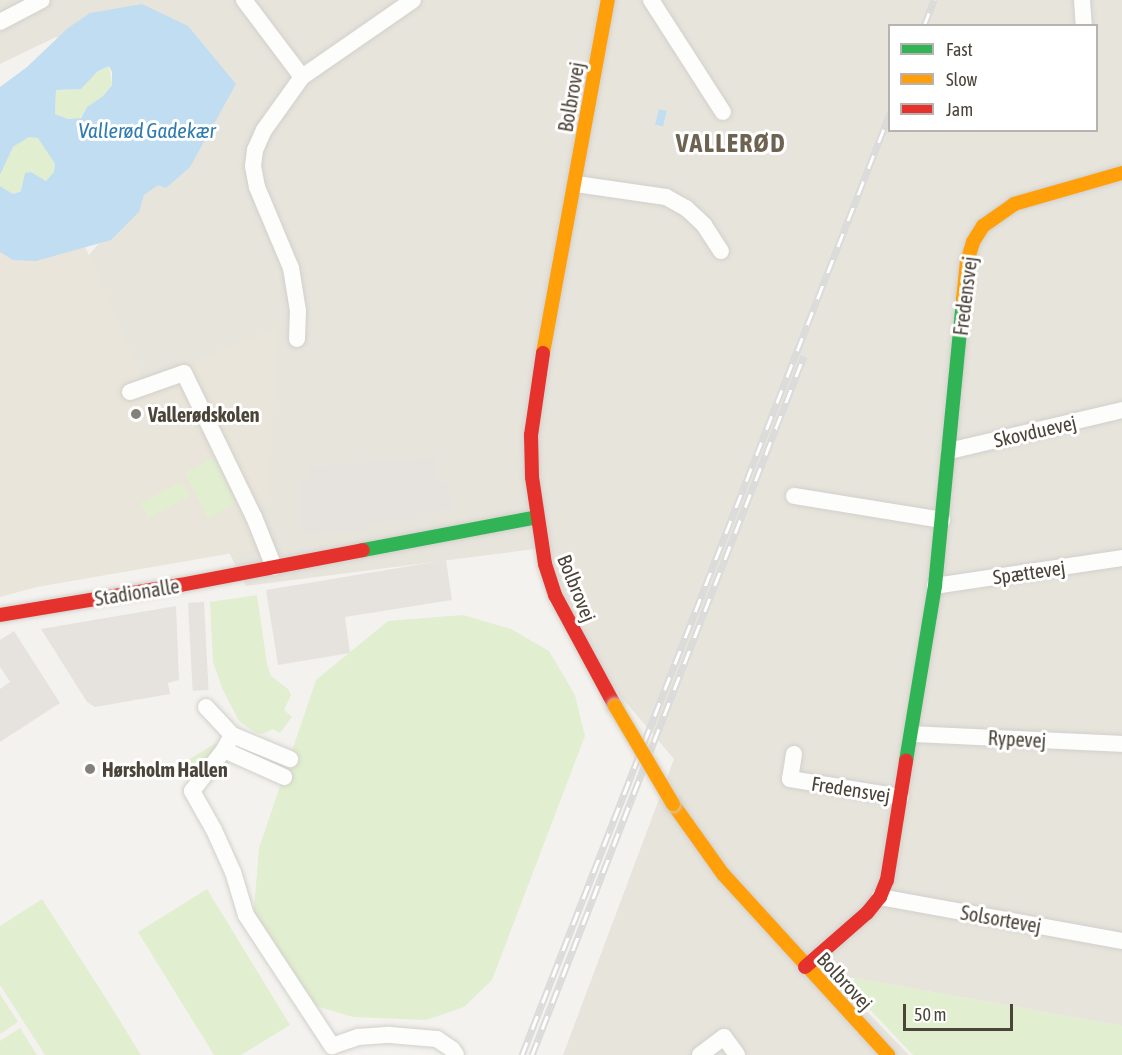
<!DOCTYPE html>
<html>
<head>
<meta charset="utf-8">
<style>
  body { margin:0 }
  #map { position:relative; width:1122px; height:1055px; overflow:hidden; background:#f4f2ee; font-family:"Asap Condensed",sans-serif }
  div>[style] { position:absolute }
  .residential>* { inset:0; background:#e7e4dc }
  .education>* { inset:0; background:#eae5da }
  .green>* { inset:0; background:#e1eecf; transform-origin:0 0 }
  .parking>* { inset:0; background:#e6e3df; transform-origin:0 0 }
  .water>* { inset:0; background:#c0ddf1; transform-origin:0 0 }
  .roads { filter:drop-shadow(0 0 2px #d2d0cb) drop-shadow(0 0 2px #d2d0cb) }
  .street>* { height:16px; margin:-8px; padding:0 8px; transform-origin:8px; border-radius:8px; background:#fdfdfc }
  .fast>* { height:14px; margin:-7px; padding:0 7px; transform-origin:7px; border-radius:7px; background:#30b455 }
  .slow>* { height:14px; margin:-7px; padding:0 7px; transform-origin:7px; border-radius:7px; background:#ff9f0a }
  .jam>* { height:14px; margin:-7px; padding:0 7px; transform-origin:7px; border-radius:7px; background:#e5322d }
  .rail>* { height:7px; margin-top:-3.5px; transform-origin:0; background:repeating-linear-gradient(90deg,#fff 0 14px,#dbdbda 0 28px); box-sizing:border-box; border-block:2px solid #dbdbda }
  .bridges { filter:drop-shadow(0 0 2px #d3cfc5) drop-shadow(0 0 2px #d3cfc5) }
  .slow-bridge>* { height:14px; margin:-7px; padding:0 7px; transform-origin:7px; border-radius:7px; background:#ff9f0a }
  .dots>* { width:16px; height:16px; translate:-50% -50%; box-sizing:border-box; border:3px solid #fff; border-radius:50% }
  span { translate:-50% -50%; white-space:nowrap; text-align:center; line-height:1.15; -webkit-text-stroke:6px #fff; paint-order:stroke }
  .street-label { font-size:20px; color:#4b4439 }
  .poi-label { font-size:20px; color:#4b4439; font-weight:700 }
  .left { translate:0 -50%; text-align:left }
  .water-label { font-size:21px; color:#2e7ab2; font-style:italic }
  .district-label { font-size:26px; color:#6e6250; font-weight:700; letter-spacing:1.5px }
  .legend { position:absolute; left:888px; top:24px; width:210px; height:108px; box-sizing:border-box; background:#fff; border:2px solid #b7b4b0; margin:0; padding:8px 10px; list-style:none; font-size:18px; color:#4b4439 }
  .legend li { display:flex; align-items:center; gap:12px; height:30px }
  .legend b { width:30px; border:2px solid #b7b4b0 }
  .scale { position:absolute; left:903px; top:1004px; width:110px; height:27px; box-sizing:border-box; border:3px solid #4b4439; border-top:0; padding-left:8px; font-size:18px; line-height:21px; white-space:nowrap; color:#4b4439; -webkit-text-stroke:4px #fff; paint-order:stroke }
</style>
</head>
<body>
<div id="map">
  <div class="residential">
    <i style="clip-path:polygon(evenodd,0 0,1122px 0,1122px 1026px,854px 978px,834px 977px,909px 1055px,563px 1055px,674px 759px,588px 658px,535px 549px,246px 586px,82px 263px,232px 90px,56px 37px,0 64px,0 0,890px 26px,1096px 26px,1096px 130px,890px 130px,890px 26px)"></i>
  </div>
  <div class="education">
    <i style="clip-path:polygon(75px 224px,144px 381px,277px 328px,269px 491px,261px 508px,246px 517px,262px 548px,37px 587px,0 597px,0 244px)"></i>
  </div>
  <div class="green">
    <i style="clip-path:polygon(109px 66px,112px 84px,102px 97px,87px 107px,80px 118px,68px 119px,55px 114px,56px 90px,81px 89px,98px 71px)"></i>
    <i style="clip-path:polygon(29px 137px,38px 137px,55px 164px,54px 172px,46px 181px,31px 172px,21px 190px,13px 194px,0 186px,0 175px,13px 147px)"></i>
    <i style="clip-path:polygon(212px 458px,215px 459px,235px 503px,208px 519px,185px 473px)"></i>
    <i style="left:182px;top:481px;width:17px;height:47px;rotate:62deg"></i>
    <i style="clip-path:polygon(257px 595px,267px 664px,271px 676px,288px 689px,291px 695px,284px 710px,292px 717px,280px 733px,273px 729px,262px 734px,256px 733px,239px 721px,222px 688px,213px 662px,210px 602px)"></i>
    <i style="clip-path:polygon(463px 615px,511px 629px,549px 651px,575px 695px,585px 736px,492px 980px,464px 1007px,426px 1020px,353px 1017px,306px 1003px,253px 921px,259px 848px,316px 680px,388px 621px)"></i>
    <i style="clip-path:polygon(245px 735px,235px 762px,225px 757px,229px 764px,201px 781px,188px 760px,216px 743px,222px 753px)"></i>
    <i style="clip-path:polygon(207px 889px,290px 1025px,241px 1055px,214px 1055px,138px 932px)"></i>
    <i style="clip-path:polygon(42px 899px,107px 1000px,141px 1055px,45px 1055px,0 985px,0 926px)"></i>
    <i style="clip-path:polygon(854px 978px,1122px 1026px,1122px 1055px,913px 1055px,855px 994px)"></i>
    <i style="clip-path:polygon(0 994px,18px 1022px,0 1034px)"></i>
    <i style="clip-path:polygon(20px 1028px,37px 1055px,0 1055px,0 1041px)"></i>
  </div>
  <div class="parking">
    <i style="clip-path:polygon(435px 457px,437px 483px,448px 482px,451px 510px,415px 513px,416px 519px,367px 523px,367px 530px,303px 535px,298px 479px,310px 478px,309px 467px)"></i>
    <i style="clip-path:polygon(446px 560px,452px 600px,345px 617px,350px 653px,278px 665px,266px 590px)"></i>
    <i style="left:204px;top:602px;width:88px;height:16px;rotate:87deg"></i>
    <i style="clip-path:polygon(176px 606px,179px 680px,168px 683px,170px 694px,95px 707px,87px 702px,41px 629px)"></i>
    <i style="clip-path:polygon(14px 631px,60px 703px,0 742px,0 689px,10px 682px,0 667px,0 640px)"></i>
  </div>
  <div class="water">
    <i style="clip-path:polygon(evenodd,142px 4px,188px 26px,236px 84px,190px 167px,166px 188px,158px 185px,144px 195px,139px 212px,111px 240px,36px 261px,13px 260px,0 252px,0 186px,13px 194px,21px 191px,25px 173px,31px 172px,46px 181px,54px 172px,55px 164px,38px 138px,29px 137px,13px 147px,0 175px,0 87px,27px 67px,68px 28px,90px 13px,142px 4px,109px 66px,112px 72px,112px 85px,102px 97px,87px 107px,81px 118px,68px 119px,55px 114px,56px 90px,81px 89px,98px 71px,109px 66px)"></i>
    <i style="left:659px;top:109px;width:8px;height:16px;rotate:14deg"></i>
  </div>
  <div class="roads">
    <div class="street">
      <i style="left:244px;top:0;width:96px;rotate:53deg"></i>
      <i style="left:302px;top:77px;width:135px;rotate:-34.7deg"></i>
      <i style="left:651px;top:0;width:133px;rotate:57.3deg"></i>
      <i style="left:1082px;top:0;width:26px;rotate:86deg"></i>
      <i style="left:0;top:22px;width:47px;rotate:-27.6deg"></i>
      <i style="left:576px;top:184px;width:91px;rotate:8.2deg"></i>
      <i style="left:666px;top:197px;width:23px;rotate:29deg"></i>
      <i style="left:686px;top:208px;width:25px;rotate:43deg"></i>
      <i style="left:704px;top:225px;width:31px;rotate:57deg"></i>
      <i style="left:297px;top:339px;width:28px;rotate:-88deg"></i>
      <i style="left:298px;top:311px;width:44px;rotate:-99.2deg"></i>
      <i style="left:291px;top:268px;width:88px;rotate:-112.8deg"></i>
      <i style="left:257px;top:187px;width:21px;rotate:-101deg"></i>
      <i style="left:253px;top:166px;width:16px;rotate:-83deg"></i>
      <i style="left:255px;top:150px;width:22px;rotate:-66deg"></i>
      <i style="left:264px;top:130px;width:65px;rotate:-54.4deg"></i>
      <i style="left:130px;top:392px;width:57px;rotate:-19.4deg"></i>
      <i style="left:184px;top:373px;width:160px;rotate:64.1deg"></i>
      <i style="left:254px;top:517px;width:54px;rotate:68.2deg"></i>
      <i style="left:949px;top:451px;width:178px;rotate:-13.3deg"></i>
      <i style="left:794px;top:496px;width:150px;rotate:9.2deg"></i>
      <i style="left:935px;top:586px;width:189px;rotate:-8.5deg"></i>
      <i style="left:206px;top:707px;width:38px;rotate:47deg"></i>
      <i style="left:232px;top:735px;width:17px;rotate:118deg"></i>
      <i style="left:224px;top:750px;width:52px;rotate:128deg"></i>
      <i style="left:192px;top:791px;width:45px;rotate:60.6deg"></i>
      <i style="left:214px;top:830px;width:46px;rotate:65.7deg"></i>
      <i style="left:233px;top:872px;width:45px;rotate:73.2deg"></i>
      <i style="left:246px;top:915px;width:157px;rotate:56.7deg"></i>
      <i style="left:332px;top:1046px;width:28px;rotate:-19deg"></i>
      <i style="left:358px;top:1037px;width:32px;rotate:-4deg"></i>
      <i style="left:390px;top:1035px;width:47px;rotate:4.9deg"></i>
      <i style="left:437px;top:1039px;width:18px;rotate:34deg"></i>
      <i style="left:452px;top:1049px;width:7px;rotate:56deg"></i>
      <i style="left:912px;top:734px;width:210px;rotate:2.7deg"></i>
      <i style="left:232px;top:735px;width:63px;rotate:22.5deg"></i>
      <i style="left:224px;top:750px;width:66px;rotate:24.2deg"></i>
      <i style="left:794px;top:754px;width:25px;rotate:99deg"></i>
      <i style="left:790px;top:779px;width:112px;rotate:9.2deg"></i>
      <i style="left:880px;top:897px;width:246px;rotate:10.3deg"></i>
      <i style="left:700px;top:1055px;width:30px;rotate:-37deg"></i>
      <i style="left:724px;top:1037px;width:22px;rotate:54deg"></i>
    </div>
    <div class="fast">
      <i style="left:363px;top:550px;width:177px;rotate:-10.7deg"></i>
      <i style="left:906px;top:761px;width:177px;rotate:-80.6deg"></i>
      <i style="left:935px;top:586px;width:288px;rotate:-84.4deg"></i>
    </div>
    <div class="slow">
      <i style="left:963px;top:299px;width:37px;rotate:-84deg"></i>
      <i style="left:967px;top:262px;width:21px;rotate:-73deg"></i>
      <i style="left:973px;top:242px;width:19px;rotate:-58deg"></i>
      <i style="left:983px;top:226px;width:38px;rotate:-35deg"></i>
      <i style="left:1014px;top:204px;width:112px;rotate:-16deg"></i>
      <i style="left:543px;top:353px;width:359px;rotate:-79.6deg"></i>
      <i style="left:673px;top:804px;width:86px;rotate:54.5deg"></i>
      <i style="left:723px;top:874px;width:245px;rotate:47.6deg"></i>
    </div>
    <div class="jam">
      <i style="left:543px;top:353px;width:83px;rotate:98.3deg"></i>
      <i style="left:531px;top:435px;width:42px;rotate:88.6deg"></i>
      <i style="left:532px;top:477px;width:88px;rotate:81.5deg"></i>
      <i style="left:545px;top:564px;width:33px;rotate:72deg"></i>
      <i style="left:555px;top:595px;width:126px;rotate:61.6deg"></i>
      <i style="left:0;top:615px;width:182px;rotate:-9.5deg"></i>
      <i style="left:180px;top:585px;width:186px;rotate:-10.8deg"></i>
      <i style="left:805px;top:967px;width:82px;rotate:-41.1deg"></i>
      <i style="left:867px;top:913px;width:21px;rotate:-51deg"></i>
      <i style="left:880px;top:897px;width:18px;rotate:-68deg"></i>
      <i style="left:887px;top:880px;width:121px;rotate:-80.9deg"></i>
    </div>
  </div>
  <div class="rail">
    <i style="left:924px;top:26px;width:28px;rotate:-69deg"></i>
    <i style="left:522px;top:1055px;width:1011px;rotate:-68.66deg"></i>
    <i style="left:532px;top:1055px;width:750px;rotate:-68.74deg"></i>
  </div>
  <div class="bridges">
    <div class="slow-bridge">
      <i style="left:615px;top:706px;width:114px;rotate:59.4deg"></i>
    </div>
  </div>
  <div class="dots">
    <i style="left:136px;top:414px;background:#868178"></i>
    <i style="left:90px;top:769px;background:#868178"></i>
  </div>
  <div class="street-label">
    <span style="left:571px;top:97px;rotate:-80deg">Bolbrovej</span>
    <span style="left:965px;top:296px;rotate:-83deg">Fredensvej</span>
    <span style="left:1035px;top:431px;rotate:-13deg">Skovduevej</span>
    <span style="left:1029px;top:572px;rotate:-8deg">Spættevej</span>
    <span style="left:577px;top:588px;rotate:68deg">Bolbrovej</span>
    <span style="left:137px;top:592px;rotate:-9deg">Stadionalle</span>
    <span style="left:1017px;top:739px;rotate:3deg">Rypevej</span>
    <span style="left:851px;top:789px;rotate:9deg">Fredensvej</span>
    <span style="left:1001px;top:919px;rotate:10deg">Solsortevej</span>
    <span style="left:845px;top:981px;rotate:47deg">Bolbrovej</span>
  </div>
  <div class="poi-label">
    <span class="left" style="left:148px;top:414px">Vallerødskolen</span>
    <span class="left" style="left:102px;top:769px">Hørsholm Hallen</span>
  </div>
  <div class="water-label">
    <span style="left:147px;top:130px">Vallerød Gadekær</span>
  </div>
  <div class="district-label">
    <span style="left:731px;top:144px">VALLERØD</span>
  </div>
  <ul class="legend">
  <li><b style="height:8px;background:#30b455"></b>Fast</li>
  <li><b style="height:8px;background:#ff9f0a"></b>Slow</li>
  <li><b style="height:8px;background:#e5322d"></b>Jam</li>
  </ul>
  <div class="scale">50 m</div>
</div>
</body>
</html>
